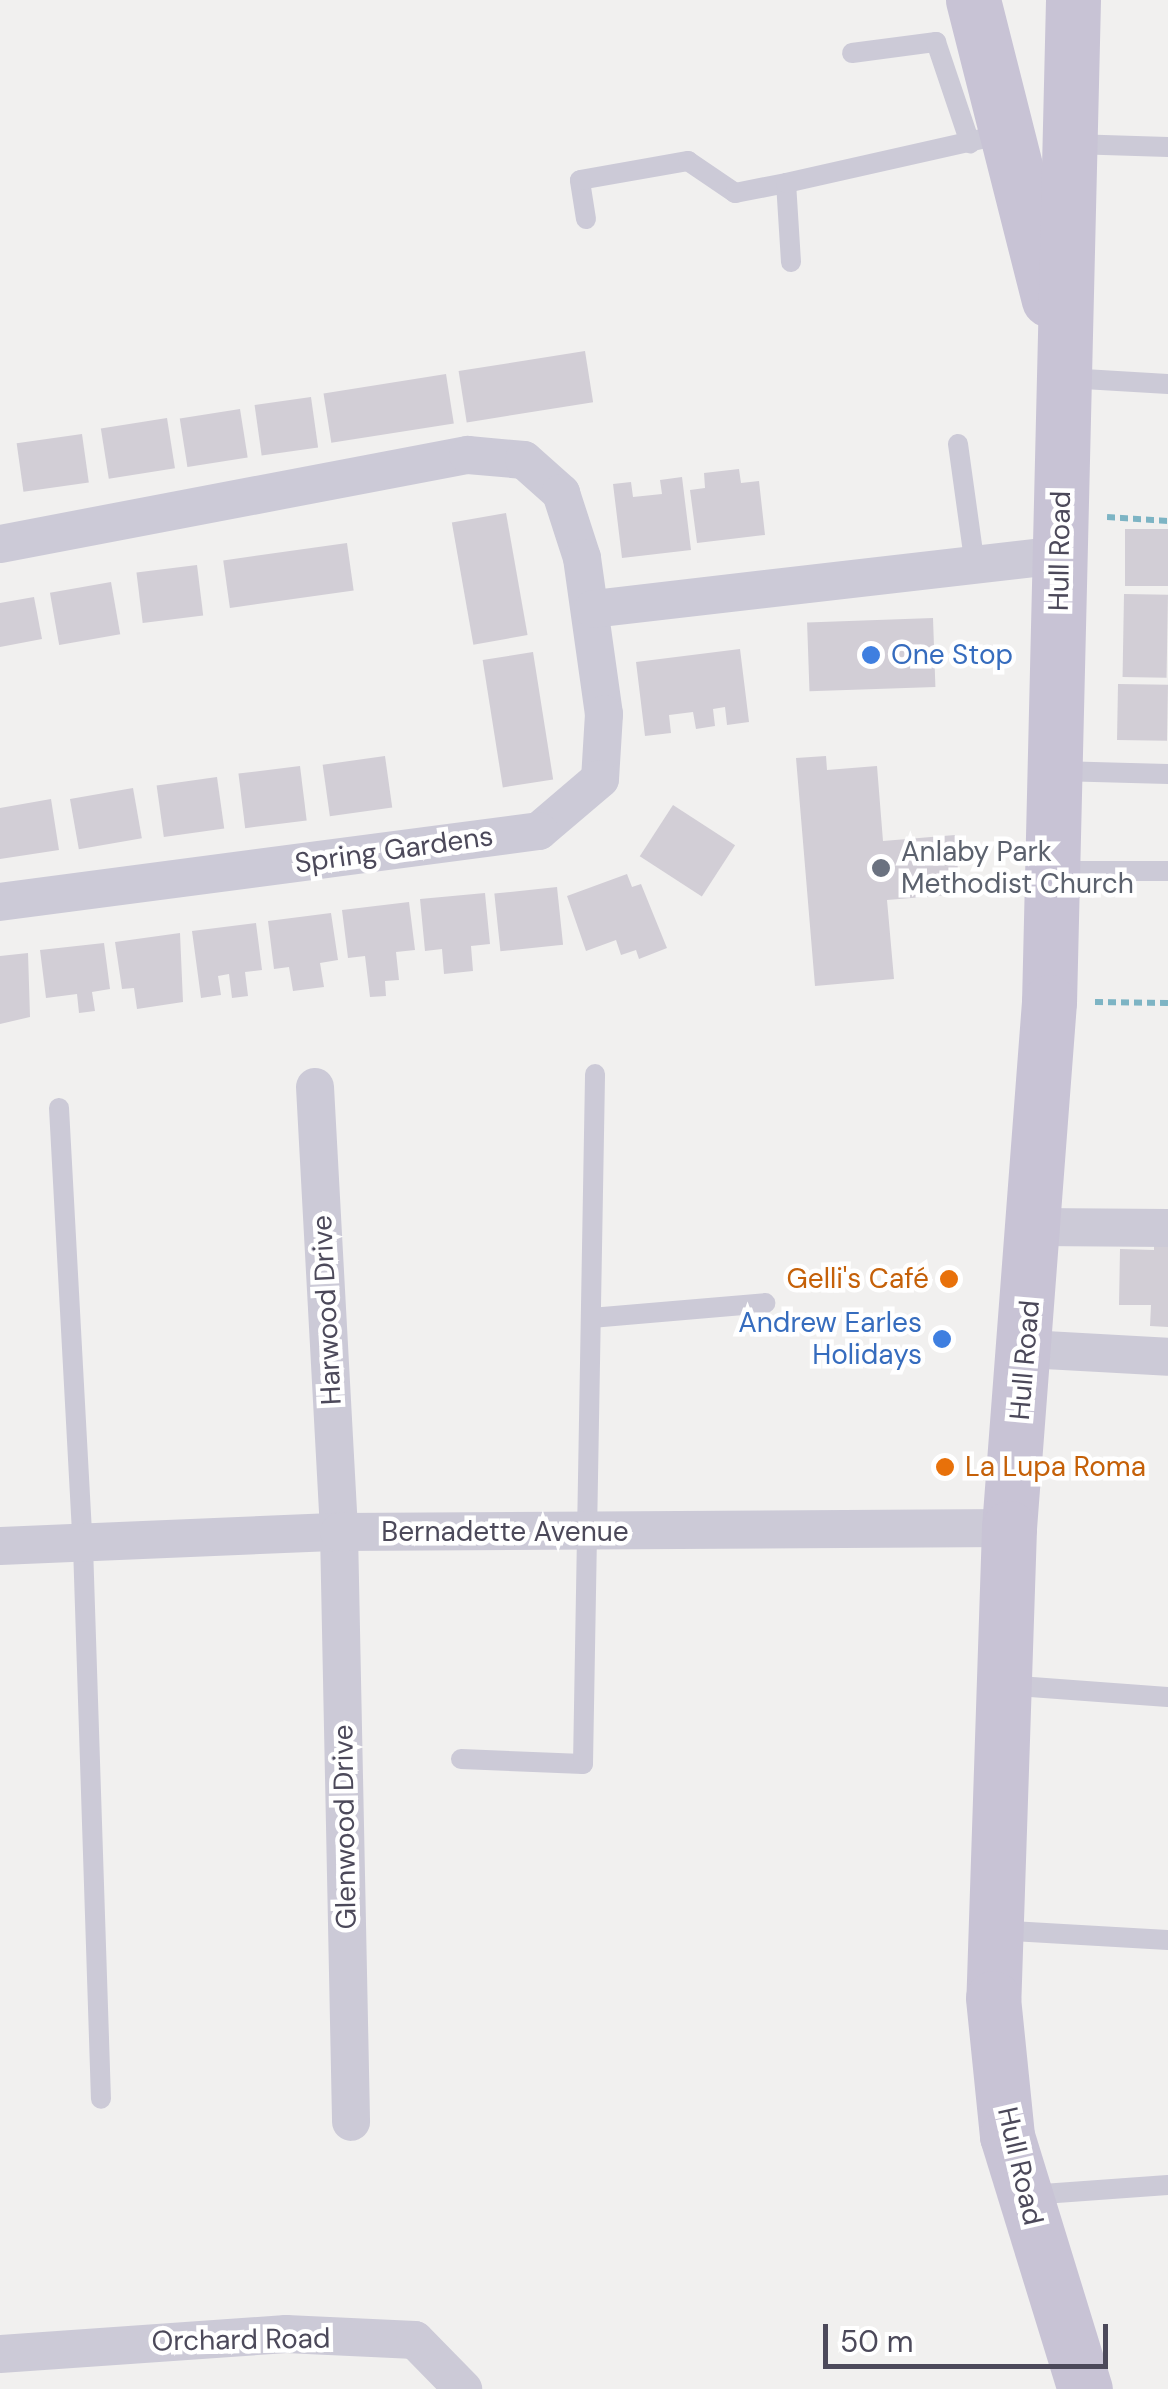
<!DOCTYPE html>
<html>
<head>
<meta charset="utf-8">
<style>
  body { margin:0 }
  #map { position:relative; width:1168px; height:2389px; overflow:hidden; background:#f1f0ef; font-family:"DM Sans",sans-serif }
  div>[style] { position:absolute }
  .building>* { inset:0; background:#d2ced6; transform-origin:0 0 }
  .path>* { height:6px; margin-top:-3px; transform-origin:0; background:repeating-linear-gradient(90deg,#7db4c4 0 8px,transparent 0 13px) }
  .lane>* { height:20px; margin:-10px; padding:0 10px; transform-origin:10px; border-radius:10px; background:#cccad7 }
  .street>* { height:38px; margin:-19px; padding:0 19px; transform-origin:19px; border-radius:19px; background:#cccad7 }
  .secondary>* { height:55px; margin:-27.5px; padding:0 27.5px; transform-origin:27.5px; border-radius:27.5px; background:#c8c3d5 }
  .dots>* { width:28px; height:28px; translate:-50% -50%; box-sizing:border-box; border:5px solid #fff; border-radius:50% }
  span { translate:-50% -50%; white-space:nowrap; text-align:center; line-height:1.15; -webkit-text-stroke:9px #fff; paint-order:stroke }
  .street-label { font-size:28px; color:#4c495a }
  .shop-label { font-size:28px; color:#366cbe }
  .left { translate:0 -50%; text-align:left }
  .right { translate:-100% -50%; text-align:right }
  .worship-label { font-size:28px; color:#5b616d }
  .food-label { font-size:28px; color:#c56008 }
  .scale { position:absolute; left:823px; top:2324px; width:285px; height:45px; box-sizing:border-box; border:5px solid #4c495a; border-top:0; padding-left:12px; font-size:30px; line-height:35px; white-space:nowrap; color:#4c495a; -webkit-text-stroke:8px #fff; paint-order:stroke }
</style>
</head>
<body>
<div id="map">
  <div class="building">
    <i style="left:585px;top:351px;width:52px;height:128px;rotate:81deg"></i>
    <i style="left:446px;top:374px;width:50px;height:124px;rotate:81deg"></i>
    <i style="left:311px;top:397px;width:51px;height:57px;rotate:82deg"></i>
    <i style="left:240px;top:409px;width:49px;height:61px;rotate:81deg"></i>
    <i style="left:167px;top:418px;width:51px;height:67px;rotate:81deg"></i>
    <i style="left:82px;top:434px;width:49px;height:66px;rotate:82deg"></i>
    <i style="clip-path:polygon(739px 469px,741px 483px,759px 481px,765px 535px,697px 543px,690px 490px,705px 488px,704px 473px)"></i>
    <i style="clip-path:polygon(682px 477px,691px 550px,622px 558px,613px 484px,631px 482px,633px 497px,662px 494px,660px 480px)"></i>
    <i style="left:506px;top:513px;width:124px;height:55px;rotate:80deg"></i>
    <i style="left:1125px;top:529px;width:43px;height:57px"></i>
    <i style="left:347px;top:543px;width:48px;height:125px;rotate:82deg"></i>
    <i style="left:197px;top:565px;width:51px;height:61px;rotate:83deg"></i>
    <i style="left:111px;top:582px;width:53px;height:62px;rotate:80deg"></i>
    <i style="left:1124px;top:594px;width:44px;height:83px;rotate:1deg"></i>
    <i style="clip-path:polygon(34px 597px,42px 639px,0 647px,0 603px)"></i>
    <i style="left:933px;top:618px;width:69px;height:126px;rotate:88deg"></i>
    <i style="clip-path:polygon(740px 649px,749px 722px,727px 725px,725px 707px,713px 709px,715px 726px,696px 729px,693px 712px,669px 715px,671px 733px,645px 736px,636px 662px)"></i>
    <i style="left:533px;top:652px;width:129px;height:51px;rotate:81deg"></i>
    <i style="left:1118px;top:684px;width:50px;height:56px;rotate:1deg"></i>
    <i style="left:385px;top:756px;width:52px;height:63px;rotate:82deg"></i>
    <i style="clip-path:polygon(826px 756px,827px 770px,877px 766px,883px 841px,955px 835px,960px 894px,887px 900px,894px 979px,815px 986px,796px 758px)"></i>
    <i style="left:300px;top:766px;width:55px;height:62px;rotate:83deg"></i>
    <i style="left:217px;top:777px;width:52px;height:61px;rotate:82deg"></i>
    <i style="left:133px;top:788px;width:51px;height:64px;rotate:80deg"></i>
    <i style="clip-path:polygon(51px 799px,59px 850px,0 859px,0 808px)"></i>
    <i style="left:673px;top:805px;width:74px;height:61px;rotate:33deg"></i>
    <i style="clip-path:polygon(627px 874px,632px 887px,641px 884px,667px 948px,639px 959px,636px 950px,621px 955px,616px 940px,586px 951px,567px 896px)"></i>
    <i style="left:557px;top:887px;width:58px;height:63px;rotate:84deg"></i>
    <i style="clip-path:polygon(485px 893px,490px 944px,471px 946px,473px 971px,444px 974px,442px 949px,425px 951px,420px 899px)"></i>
    <i style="clip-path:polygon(409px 902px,415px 950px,396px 952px,399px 980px,385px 981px,386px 996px,370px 997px,365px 956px,348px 958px,342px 910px)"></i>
    <i style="clip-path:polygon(331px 913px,338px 960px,320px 963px,324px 987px,293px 991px,289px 967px,274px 969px,268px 921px)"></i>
    <i style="clip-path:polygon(256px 923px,262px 970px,245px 972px,248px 996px,232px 998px,229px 974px,218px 976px,221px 995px,201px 998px,192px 931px)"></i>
    <i style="clip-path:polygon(180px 933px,183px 1002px,137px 1009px,134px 988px,122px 989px,115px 942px)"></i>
    <i style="clip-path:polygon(104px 943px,110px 989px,92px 992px,95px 1011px,79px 1013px,77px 994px,46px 998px,40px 950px)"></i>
    <i style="clip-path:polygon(28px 953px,30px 1017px,0 1024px,0 956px)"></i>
    <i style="clip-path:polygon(1154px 1237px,1168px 1238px,1168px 1327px,1150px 1326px,1151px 1305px,1119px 1305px,1120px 1249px,1154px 1250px)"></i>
  </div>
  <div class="path">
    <i style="left:1107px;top:517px;width:61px;rotate:3.8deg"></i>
    <i style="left:1095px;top:1002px;width:73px;rotate:0.8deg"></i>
  </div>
  <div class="lane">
    <i style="left:852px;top:53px;width:85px;rotate:-7.5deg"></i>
    <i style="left:936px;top:42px;width:107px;rotate:71.4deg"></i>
    <i style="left:1072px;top:144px;width:96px;rotate:1.8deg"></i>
    <i style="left:586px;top:219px;width:39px;rotate:-99deg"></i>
    <i style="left:580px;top:180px;width:110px;rotate:-10deg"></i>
    <i style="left:688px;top:161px;width:57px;rotate:34.2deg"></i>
    <i style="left:735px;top:193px;width:52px;rotate:-11.1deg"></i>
    <i style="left:791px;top:262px;width:79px;rotate:-93.6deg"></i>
    <i style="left:786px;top:183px;width:223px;rotate:-12.7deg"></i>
    <i style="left:1067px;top:378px;width:101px;rotate:3.4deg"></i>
    <i style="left:958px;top:444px;width:123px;rotate:82.1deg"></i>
    <i style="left:1058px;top:771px;width:110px;rotate:1.6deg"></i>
    <i style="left:1055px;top:871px;width:113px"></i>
    <i style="left:59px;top:1108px;width:439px;rotate:86.9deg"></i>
    <i style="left:83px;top:1546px;width:553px;rotate:88.14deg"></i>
    <i style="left:591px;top:1318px;width:175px;rotate:-4.9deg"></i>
    <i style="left:1004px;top:1685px;width:164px;rotate:4.2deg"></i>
    <i style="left:461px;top:1759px;width:122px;rotate:2.3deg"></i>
    <i style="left:583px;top:1764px;width:690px;rotate:-89deg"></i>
    <i style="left:995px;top:1930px;width:173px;rotate:3.3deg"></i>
    <i style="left:1029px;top:2195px;width:139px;rotate:-4.1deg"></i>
  </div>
  <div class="street">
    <i style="left:0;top:544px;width:476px;rotate:-10.8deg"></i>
    <i style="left:468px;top:455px;width:56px;rotate:5.1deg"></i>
    <i style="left:524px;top:460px;width:50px;rotate:41.7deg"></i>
    <i style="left:561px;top:493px;width:68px;rotate:72.1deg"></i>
    <i style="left:582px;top:558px;width:158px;rotate:82deg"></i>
    <i style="left:604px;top:714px;width:65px;rotate:93.5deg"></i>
    <i style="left:600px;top:779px;width:80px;rotate:139.6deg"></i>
    <i style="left:539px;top:831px;width:544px;rotate:172.5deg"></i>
    <i style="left:593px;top:609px;width:469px;rotate:-6.6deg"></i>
    <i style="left:315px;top:1087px;width:446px;rotate:86.9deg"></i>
    <i style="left:339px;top:1532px;width:590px;rotate:88.83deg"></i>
    <i style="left:1036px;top:1227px;width:132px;rotate:0.4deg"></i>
    <i style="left:1027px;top:1349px;width:141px;rotate:3.2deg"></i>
    <i style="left:0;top:1546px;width:339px;rotate:-2.4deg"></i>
    <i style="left:339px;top:1532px;width:670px;rotate:-0.34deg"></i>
    <i style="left:0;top:2354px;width:287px;rotate:-4deg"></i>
    <i style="left:286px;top:2334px;width:129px;rotate:2.7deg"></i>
    <i style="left:415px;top:2340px;width:69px;rotate:45.6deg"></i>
  </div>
  <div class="secondary">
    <i style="left:973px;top:0;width:309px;rotate:75.8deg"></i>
    <i style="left:1073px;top:0;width:1002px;rotate:91.37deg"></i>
    <i style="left:1049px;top:1002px;width:528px;rotate:94.35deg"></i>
    <i style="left:1009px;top:1528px;width:470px;rotate:91.9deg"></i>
    <i style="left:993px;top:1998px;width:139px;rotate:84.2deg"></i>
    <i style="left:1007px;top:2136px;width:265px;rotate:72.9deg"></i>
  </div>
  <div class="dots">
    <i style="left:871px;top:655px;background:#3f7fe0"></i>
    <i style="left:881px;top:868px;background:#6b7280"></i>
    <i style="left:949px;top:1279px;background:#e8710a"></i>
    <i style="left:942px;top:1339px;background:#3f7fe0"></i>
    <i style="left:945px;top:1467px;background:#e8710a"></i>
  </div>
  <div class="street-label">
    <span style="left:1060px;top:551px;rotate:-89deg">Hull Road</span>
    <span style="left:394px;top:850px;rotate:-8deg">Spring Gardens</span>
    <span style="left:327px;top:1310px;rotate:-93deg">Harwood Drive</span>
    <span style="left:1025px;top:1360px;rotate:-85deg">Hull Road</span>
    <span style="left:505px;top:1532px">Bernadette Avenue</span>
    <span style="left:345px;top:1827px;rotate:-91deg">Glenwood Drive</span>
    <span style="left:1020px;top:2166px;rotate:77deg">Hull Road</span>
    <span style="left:241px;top:2340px;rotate:-1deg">Orchard Road</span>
  </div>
  <div class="shop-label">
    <span class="left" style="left:891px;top:655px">One Stop</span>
    <span class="right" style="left:922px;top:1339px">Andrew Earles<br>Holidays</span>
  </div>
  <div class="worship-label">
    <span class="left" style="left:901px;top:868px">Anlaby Park<br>Methodist Church</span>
  </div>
  <div class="food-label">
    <span class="right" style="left:929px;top:1279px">Gelli's Café</span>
    <span class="left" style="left:965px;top:1467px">La Lupa Roma</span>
  </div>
  <div class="scale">50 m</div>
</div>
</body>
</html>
